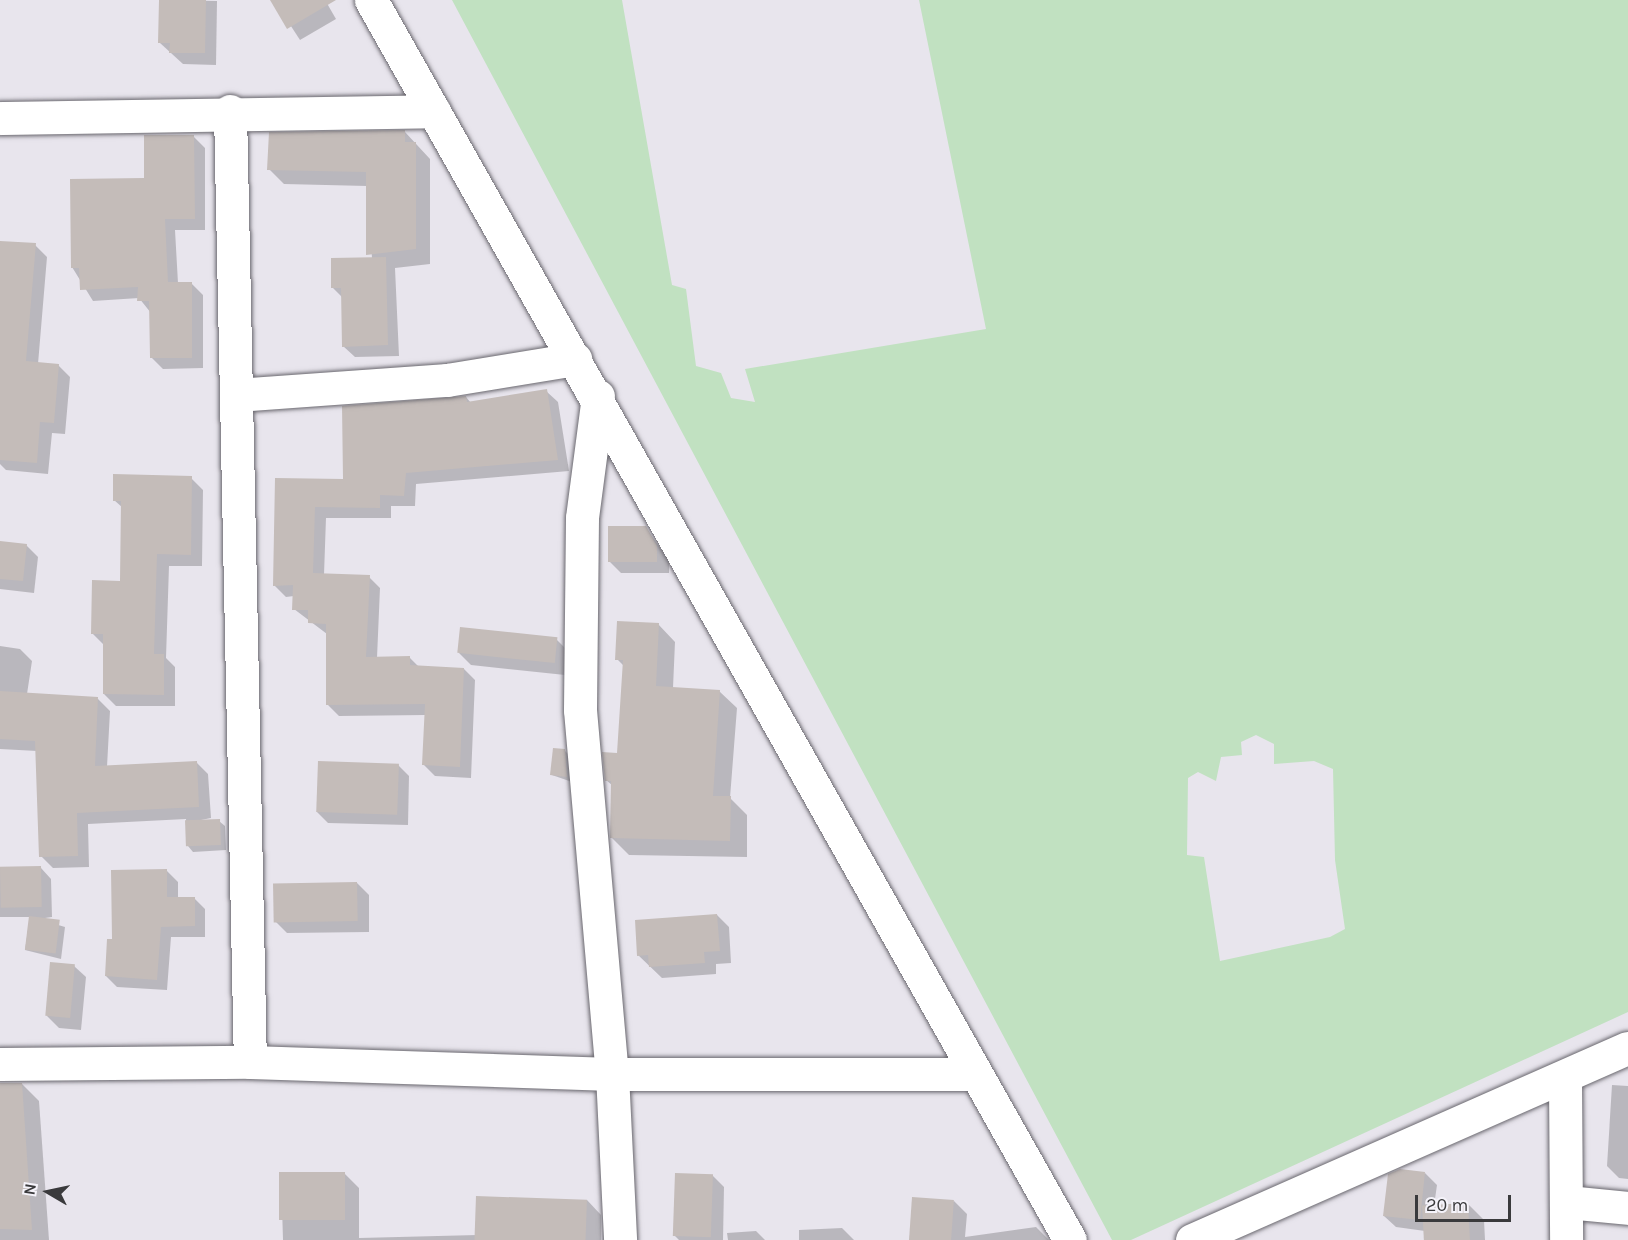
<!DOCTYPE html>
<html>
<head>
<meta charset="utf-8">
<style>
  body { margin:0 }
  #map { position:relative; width:1628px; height:1240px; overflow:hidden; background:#e8e5ed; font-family:Karla,sans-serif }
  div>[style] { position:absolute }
  .green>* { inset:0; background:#c1e1c1 }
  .shadow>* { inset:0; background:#0003 }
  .building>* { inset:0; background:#c4bcb9; transform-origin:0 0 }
  .roads { filter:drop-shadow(0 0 2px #69676e) drop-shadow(0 0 2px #69676e) }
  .minor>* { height:33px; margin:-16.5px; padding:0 16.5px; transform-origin:16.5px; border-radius:16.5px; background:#fff }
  span { translate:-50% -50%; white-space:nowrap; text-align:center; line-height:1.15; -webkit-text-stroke:4.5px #f5f3fa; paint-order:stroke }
  .north { position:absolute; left:18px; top:1162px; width:60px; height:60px; -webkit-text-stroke:4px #f5f3fa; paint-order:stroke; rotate:279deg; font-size:16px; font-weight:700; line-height:24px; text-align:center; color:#3a3a3c }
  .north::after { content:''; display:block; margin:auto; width:21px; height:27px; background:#3a3a3c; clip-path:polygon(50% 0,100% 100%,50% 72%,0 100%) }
  .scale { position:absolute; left:1415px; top:1195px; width:96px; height:27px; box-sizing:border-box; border:3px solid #3a3a3c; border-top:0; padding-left:8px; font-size:18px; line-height:21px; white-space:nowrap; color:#3a3a3c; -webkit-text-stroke:4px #f5f3fa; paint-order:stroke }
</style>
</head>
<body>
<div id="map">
  <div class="green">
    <i style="clip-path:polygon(evenodd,452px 0,622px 0,672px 285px,686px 289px,696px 366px,721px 373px,731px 398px,755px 402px,745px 369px,986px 329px,919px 0,1628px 0,1628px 1012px,1131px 1240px,1112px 1240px,452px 0,1256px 735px,1274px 744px,1274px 764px,1314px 761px,1333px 769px,1335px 860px,1345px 929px,1330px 937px,1220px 961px,1204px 857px,1187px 855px,1188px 778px,1198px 772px,1216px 781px,1221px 757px,1242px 755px,1241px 742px,1256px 735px)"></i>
  </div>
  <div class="shadow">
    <i style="clip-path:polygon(160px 0,217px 1px,216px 65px,183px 64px,160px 43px)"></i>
    <i style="clip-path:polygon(274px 0,325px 0,336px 19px,300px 40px)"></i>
    <i style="clip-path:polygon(405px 132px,430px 159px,430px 264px,395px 268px,399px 356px,355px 357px,343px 346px,343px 298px,333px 288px,372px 258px,367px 186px,284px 184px,269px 169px)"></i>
    <i style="clip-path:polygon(194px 137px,205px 148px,205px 230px,175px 230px,178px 283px,191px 283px,203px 295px,203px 368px,163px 369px,151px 357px,151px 313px,139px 298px,93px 301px,72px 267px,146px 179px)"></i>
    <i style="clip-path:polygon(0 243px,35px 245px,47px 257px,38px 364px,58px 365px,70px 377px,65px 434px,52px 433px,48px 474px,6px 470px,0 464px)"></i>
    <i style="clip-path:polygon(546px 391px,558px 402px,569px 471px,416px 484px,415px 506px,391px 506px,391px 518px,326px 518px,324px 575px,369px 577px,380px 588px,377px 658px,410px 658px,419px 667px,464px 669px,475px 680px,471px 778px,435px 776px,424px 765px,426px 715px,339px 716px,328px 705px,327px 634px,294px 609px,294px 596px,286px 597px,274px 585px,277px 480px,344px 481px,466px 397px,471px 403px)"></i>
    <i style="clip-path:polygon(191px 478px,203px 490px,202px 566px,169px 566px,166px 658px,175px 667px,175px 706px,116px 706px,104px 694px,104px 645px,92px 633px,121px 582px,123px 508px,114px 500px)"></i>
    <i style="clip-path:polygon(645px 527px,669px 560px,669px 573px,621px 573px,609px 561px)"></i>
    <i style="clip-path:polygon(0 543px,26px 545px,38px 557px,34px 593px,0 589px)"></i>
    <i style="clip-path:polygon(658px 624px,675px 642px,673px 688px,719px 691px,737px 708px,730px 798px,747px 815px,747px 857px,629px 855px,612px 838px,613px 786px,606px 780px,619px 754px,624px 666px,617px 659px)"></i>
    <i style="clip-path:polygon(556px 639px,568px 651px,565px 675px,471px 665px,459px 653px)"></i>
    <i style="clip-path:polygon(0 646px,20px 649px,32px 661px,27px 694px,98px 699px,110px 711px,107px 767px,196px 762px,208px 774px,211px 818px,191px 822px,219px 821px,225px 826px,226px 850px,193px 852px,188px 846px,186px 819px,88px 824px,89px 867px,53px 868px,41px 856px,37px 751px,0 749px)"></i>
    <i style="clip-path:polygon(564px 750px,570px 756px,572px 782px,552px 775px)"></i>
    <i style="clip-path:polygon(398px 765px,409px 776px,408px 825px,328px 823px,317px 812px)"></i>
    <i style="clip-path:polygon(0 868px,41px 868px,51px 879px,52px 917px,38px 919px,65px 927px,61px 959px,25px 950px,30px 917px,0 917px)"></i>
    <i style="clip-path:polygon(167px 871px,178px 882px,178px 898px,194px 898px,205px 909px,205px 937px,171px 937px,167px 990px,117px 987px,106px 976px)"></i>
    <i style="clip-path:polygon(357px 883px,369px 895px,369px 932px,287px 933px,275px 921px)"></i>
    <i style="clip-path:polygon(717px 915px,729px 927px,731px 963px,716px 964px,716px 974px,662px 978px,638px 955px)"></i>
    <i style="clip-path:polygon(74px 966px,86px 977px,81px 1030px,59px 1028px,47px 1016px)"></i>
    <i style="clip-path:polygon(22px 1084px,39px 1101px,49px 1240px,0 1240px,0 1127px)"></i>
    <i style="clip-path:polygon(1612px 1085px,1628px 1086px,1628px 1179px,1619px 1178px,1607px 1166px)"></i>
    <i style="clip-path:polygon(344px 1173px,359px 1188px,359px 1238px,477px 1235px,587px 1200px,601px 1215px,601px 1240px,283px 1240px,281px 1174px)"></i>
    <i style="clip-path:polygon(1425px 1173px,1437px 1185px,1434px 1206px,1468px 1204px,1484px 1220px,1485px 1240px,1425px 1240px,1425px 1231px,1396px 1227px,1384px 1216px)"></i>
    <i style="clip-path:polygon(712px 1175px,724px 1187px,723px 1240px,679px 1240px,674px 1235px)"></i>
    <i style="clip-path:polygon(954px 1201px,967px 1214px,965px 1237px,1036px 1227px,1049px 1240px,911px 1240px)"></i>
    <i style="clip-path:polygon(842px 1228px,854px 1240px,799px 1240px,799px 1230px)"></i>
    <i style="clip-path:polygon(756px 1231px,765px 1240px,728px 1240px,727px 1233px)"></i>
  </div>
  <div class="building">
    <i style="clip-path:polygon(159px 0,206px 0,205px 53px,169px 53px,170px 43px,158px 43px)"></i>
    <i style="clip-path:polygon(270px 0,336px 0,287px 29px)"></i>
    <i style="clip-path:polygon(405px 130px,405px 142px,416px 142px,416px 249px,366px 255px,366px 172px,267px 170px,269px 132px)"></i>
    <i style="clip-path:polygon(144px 135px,194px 135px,195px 219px,165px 219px,168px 282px,192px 282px,192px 358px,150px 358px,149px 301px,137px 301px,138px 287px,80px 290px,79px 268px,71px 268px,70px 179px,144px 178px)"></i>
    <i style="clip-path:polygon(0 241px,36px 243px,26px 361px,59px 364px,54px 423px,40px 422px,37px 463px,0 460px)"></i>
    <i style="clip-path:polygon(386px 257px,388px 345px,342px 347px,341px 288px,331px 288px,331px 258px)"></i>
    <i style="clip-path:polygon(547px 389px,558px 460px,406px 473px,404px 496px,380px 495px,380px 508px,315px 507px,313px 573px,370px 575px,366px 657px,410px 656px,410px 665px,464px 668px,460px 767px,422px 765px,425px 704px,326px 705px,326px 624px,308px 623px,308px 610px,292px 610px,293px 585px,273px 586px,275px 478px,343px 479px,342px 406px,466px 396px,467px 402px)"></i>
    <i style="clip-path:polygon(113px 474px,192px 476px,191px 555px,157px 554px,154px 654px,164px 654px,164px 695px,103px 694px,103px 634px,91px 634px,92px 580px,120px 581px,121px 501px,113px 501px)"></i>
    <i style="clip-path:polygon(608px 526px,646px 526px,657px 546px,657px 562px,608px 562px)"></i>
    <i style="clip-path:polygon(0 541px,27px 544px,23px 581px,0 579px)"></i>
    <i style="clip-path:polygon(617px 621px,659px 623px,656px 686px,720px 690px,713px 796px,731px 796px,730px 841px,610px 838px,611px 781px,605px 781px,602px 752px,617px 753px,623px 660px,615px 660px)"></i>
    <i style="left:460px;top:627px;width:98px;height:26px;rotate:6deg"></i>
    <i style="clip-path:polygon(0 691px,98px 697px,95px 766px,197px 761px,199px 807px,77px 813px,78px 856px,39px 857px,35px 741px,0 739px)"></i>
    <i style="clip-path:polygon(553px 748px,565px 749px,567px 777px,550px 775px)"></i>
    <i style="left:318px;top:761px;width:81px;height:51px;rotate:2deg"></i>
    <i style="left:220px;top:819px;width:26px;height:35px;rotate:88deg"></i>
    <i style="left:41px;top:866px;width:41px;height:41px;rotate:89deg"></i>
    <i style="clip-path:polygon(167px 869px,167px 897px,195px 897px,195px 926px,161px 927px,157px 980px,105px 976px,107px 939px,112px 939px,111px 870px)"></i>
    <i style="left:357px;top:882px;width:39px;height:84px;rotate:89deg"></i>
    <i style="clip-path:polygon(717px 914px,720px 951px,704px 952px,705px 963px,649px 967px,648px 955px,637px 956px,635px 920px)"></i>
    <i style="left:29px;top:916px;width:31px;height:34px;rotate:7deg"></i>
    <i style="left:50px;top:962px;width:25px;height:54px;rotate:5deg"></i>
    <i style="clip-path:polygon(0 1083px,22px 1083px,32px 1230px,0 1229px)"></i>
    <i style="clip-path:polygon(1400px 1169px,1425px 1172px,1420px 1220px,1383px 1216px,1388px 1174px)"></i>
    <i style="left:345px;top:1172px;width:48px;height:66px;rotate:90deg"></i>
    <i style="left:675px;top:1173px;width:38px;height:63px;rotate:2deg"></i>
    <i style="left:476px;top:1196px;width:111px;height:44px;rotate:2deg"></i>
    <i style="left:912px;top:1197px;width:42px;height:43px;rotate:4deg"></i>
    <i style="left:1468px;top:1203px;width:37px;height:46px;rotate:87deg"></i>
  </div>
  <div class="roads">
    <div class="minor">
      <i style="left:371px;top:0;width:1423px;rotate:60.59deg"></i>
      <i style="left:230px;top:111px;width:951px;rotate:88.8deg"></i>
      <i style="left:0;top:118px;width:434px;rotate:-0.9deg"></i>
      <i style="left:236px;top:395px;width:212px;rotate:-4.1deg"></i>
      <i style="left:447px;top:380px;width:130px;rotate:-9.3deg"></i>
      <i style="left:598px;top:396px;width:123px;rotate:97.5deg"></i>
      <i style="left:582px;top:518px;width:192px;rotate:90.6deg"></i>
      <i style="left:580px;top:710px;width:365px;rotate:85deg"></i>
      <i style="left:612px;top:1074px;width:166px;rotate:87.2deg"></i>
      <i style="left:0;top:1064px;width:250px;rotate:-0.5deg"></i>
      <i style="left:250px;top:1062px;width:362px;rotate:1.9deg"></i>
      <i style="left:612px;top:1074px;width:364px"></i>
      <i style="left:1565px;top:1079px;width:161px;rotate:89.6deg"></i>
      <i style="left:1567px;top:1202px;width:61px;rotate:5.6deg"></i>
      <i style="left:1192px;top:1240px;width:476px;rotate:-23.8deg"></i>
    </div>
  </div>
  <div class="north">N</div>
  <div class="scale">20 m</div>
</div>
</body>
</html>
